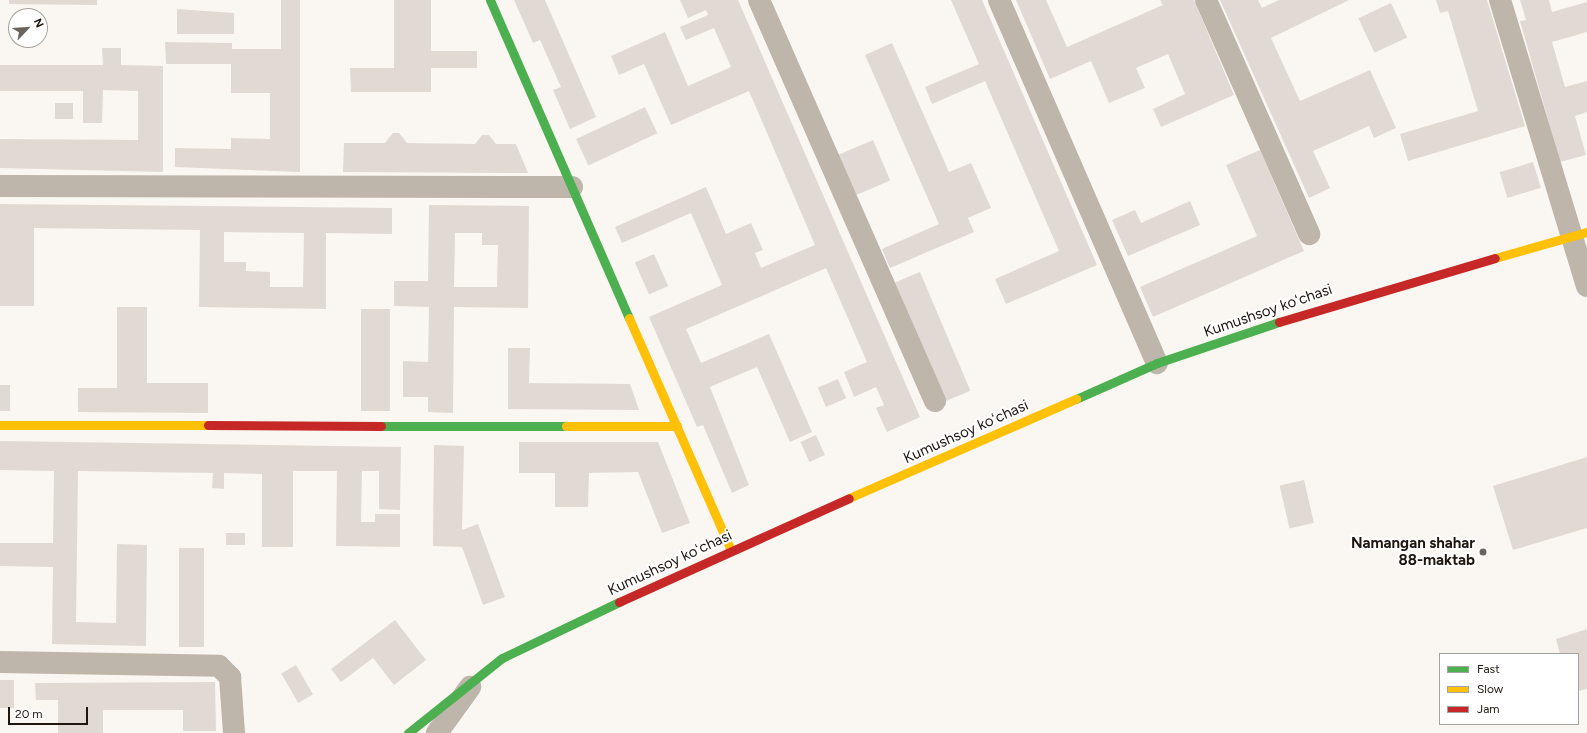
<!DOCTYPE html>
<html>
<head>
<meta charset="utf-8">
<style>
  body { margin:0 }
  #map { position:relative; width:1587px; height:733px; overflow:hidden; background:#faf6f1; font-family:Figtree,sans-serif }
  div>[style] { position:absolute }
  .building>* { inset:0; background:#e1dad4; transform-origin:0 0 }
  .street>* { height:22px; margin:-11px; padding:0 11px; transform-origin:11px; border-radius:11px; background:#beb5ab }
  .fast>* { height:9px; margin:-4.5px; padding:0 4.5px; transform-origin:4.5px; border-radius:4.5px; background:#4caf50 }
  .slow>* { height:9px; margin:-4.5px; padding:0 4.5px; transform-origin:4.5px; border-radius:4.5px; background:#ffc107 }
  .jam>* { height:9px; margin:-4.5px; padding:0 4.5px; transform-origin:4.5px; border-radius:4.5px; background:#c62828 }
  .dots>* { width:11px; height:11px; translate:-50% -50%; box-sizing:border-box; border:2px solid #fff; border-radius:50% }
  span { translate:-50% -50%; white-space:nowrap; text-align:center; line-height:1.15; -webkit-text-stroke:4px #fff; paint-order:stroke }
  .street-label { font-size:15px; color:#1e160f }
  .poi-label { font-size:15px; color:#1e160f; font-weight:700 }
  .right { translate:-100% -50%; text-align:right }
  .legend { position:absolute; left:1439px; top:653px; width:140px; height:72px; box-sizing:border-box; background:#fff; border:1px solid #a5a29f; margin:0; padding:5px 7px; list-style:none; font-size:12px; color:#1e160f }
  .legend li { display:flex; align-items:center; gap:8px; height:20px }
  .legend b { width:20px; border:1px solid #a5a29f }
  .north { position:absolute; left:8px; top:8px; width:40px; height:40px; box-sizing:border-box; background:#fff; border:1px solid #a5a29f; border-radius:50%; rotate:65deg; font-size:11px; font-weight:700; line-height:16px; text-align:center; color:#1e160f }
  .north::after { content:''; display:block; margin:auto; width:14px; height:18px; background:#6b645e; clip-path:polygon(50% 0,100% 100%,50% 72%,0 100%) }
  .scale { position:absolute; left:8px; top:707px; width:80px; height:18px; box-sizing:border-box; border:2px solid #1e160f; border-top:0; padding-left:5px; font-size:12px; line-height:14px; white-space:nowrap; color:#1e160f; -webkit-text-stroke:3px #fff; paint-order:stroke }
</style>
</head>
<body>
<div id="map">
  <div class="building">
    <i style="clip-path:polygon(9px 0,97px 0,97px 5px,9px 4px)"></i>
    <i style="clip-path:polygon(281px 0,300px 0,300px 172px,175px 167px,175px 148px,231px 149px,231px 138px,270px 139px,270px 93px,231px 93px,231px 64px,166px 64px,165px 42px,232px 43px,232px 49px,281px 49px)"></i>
    <i style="clip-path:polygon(394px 0,431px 0,431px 51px,477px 51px,477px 68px,431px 68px,431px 92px,351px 92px,350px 68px,394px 68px)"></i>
    <i style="clip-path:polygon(514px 0,545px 0,596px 117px,570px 129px,553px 90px,561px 87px,540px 40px,533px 43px)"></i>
    <i style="clip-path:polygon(680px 0,738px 0,920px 417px,887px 432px,876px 408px,884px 405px,876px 387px,854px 397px,844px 372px,867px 362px,826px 268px,686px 329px,701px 363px,769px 334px,812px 432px,790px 442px,757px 367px,710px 387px,749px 485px,732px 493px,703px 425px,697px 427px,649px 317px,722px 285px,691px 213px,622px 243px,615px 227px,706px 187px,726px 234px,751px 223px,763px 250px,755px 253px,761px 268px,815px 245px,749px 91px,671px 125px,644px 64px,619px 75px,611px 56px,665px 32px,688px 86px,731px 67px,714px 28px,686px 40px,680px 27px,708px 15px,706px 10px,688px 18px)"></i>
    <i style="clip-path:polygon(951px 0,982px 0,1097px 265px,1006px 304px,995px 279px,1059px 251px,985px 81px,932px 104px,925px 87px,979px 64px)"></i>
    <i style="clip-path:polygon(1016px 0,1046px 0,1067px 47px,1163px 5px,1160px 0,1194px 0,1234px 95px,1161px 127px,1153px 109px,1185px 94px,1168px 54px,1136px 68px,1145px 88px,1109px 103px,1091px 61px,1050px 79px)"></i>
    <i style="clip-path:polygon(1220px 0,1258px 0,1262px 8px,1279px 0,1349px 0,1271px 38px,1300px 101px,1370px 70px,1396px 128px,1374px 138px,1369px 126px,1313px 151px,1330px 188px,1309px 198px)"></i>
    <i style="clip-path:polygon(1436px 0,1487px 0,1525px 126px,1408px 161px,1400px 134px,1478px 111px,1448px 11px,1440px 13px)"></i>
    <i style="clip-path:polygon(1520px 0,1549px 0,1552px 12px,1587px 2px,1587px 32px,1552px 42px,1565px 87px,1587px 81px,1587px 112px,1575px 116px,1586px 155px,1560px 162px,1520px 21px,1526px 20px)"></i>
    <i style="left:1391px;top:3px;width:38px;height:36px;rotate:65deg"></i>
    <i style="clip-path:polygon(177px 9px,234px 13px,234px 34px,177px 34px)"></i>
    <i style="clip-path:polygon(892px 43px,949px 172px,971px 163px,991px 208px,968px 218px,974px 232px,890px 268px,882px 249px,939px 224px,865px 55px)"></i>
    <i style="clip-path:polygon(102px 48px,121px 48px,121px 65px,163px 66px,163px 172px,0 168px,0 139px,138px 140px,138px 91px,103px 90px,102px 123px,83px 123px,83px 91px,0 91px,0 65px,103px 65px)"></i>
    <i style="left:55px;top:103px;width:18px;height:16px"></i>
    <i style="left:645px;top:107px;width:29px;height:76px;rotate:65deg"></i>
    <i style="clip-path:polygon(393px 133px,399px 133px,407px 143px,475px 144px,482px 135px,489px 135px,496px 144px,516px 144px,528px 173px,343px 172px,344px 143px,385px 143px)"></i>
    <i style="left:873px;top:140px;width:44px;height:42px;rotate:67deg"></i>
    <i style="clip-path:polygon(1260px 150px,1304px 251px,1153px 317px,1140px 287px,1257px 236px,1226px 165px)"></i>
    <i style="left:1533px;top:162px;width:27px;height:35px;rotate:73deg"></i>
    <i style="clip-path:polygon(1190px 201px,1200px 225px,1128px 256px,1112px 220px,1135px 210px,1141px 223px)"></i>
    <i style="clip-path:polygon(evenodd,0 204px,392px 208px,392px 234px,326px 233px,326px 309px,199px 307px,200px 230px,34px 228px,34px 306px,0 306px,0 204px,224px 232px,304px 233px,303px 287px,270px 287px,270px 272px,246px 271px,246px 262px,224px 262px,224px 232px)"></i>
    <i style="clip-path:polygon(evenodd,429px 205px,529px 206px,528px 308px,454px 307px,453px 413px,428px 412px,428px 397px,403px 397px,403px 361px,428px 362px,429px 307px,394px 306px,394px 281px,428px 281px,429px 205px,455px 233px,482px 233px,482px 245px,498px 245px,497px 287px,454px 287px,455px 233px)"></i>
    <i style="left:654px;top:254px;width:35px;height:21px;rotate:66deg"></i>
    <i style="left:920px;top:272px;width:129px;height:27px;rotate:67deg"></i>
    <i style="clip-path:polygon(117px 307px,147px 307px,147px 383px,208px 383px,208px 413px,78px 412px,78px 388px,117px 388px)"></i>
    <i style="left:361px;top:309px;width:29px;height:102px"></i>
    <i style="clip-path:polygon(508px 348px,530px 348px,529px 383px,630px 384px,639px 410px,508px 409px)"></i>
    <i style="left:838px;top:379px;width:21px;height:22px;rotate:67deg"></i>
    <i style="left:0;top:385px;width:10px;height:26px"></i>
    <i style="left:816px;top:435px;width:22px;height:17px;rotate:66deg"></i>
    <i style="clip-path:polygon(0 441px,401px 447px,400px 510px,379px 509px,379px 471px,362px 471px,361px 522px,375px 522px,375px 514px,400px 514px,400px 547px,336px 546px,337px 471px,293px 471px,293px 547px,262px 547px,262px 474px,224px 473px,224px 489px,212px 488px,213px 473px,78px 471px,76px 622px,116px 623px,117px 544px,147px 545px,146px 646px,52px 644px,53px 567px,0 566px,0 543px,53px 543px,54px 471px,0 470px)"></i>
    <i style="clip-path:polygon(519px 442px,658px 442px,690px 523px,662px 533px,638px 472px,589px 473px,588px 507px,555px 507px,555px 473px,519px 473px)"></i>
    <i style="clip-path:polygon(434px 445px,464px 446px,462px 530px,478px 524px,505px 597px,483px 605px,462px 547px,433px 546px)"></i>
    <i style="clip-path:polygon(1587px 457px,1587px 528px,1513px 550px,1493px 486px)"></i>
    <i style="left:1304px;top:480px;width:44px;height:25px;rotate:77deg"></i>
    <i style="left:226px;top:533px;width:19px;height:12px"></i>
    <i style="left:179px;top:548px;width:25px;height:99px"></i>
    <i style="clip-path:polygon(395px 620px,426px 660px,394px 685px,373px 658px,341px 682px,331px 669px)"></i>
    <i style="clip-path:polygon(1587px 629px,1587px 689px,1578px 691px,1578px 654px,1560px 654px,1556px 639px)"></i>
    <i style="left:296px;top:665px;width:34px;height:17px;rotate:60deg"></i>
    <i style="left:0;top:680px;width:14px;height:28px"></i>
    <i style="clip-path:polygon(215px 682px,216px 731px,183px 731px,183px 710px,103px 710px,103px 733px,58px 733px,58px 700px,36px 700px,35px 683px)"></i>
  </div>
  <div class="street">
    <i style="left:759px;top:0;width:438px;rotate:66.3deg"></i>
    <i style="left:999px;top:0;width:396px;rotate:66.5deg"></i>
    <i style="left:1206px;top:0;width:256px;rotate:66.2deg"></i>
    <i style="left:1500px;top:0;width:299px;rotate:73.1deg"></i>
    <i style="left:0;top:186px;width:572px;rotate:0.1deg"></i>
    <i style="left:0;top:662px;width:219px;rotate:1deg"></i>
    <i style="left:219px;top:666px;width:16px;rotate:45deg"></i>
    <i style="left:230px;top:677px;width:56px;rotate:85.9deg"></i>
    <i style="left:437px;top:733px;width:57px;rotate:-54.3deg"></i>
  </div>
  <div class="fast">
    <i style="left:490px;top:0;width:347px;rotate:66.4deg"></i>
    <i style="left:1076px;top:399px;width:89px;rotate:-24deg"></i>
    <i style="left:1157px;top:363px;width:129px;rotate:-18.6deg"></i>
    <i style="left:381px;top:426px;width:185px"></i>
    <i style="left:408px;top:733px;width:120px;rotate:-38.6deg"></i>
    <i style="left:502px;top:658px;width:130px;rotate:-25.6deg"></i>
  </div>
  <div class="slow">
    <i style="left:1495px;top:258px;width:96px;rotate:-15.8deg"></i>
    <i style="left:629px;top:318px;width:253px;rotate:66.3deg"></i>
    <i style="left:0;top:425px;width:208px"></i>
    <i style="left:566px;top:426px;width:111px"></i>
    <i style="left:849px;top:498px;width:248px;rotate:-23.6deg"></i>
  </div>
  <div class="jam">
    <i style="left:1279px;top:322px;width:225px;rotate:-16.5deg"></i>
    <i style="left:208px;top:425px;width:173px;rotate:0.3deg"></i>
    <i style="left:619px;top:602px;width:252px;rotate:-24.3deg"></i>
  </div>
  <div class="dots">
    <i style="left:1483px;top:552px;background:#6b645e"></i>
  </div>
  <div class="street-label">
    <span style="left:1268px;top:311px;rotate:-19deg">Kumushsoy koʻchasi</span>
    <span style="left:966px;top:432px;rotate:-24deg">Kumushsoy koʻchasi</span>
    <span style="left:670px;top:563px;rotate:-25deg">Kumushsoy koʻchasi</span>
  </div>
  <div class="poi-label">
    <span class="right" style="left:1475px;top:552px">Namangan shahar<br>88-maktab</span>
  </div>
  <ul class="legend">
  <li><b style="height:5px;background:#4caf50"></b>Fast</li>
  <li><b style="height:5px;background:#ffc107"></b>Slow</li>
  <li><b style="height:5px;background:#c62828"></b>Jam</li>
  </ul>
  <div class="north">N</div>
  <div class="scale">20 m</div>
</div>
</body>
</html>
